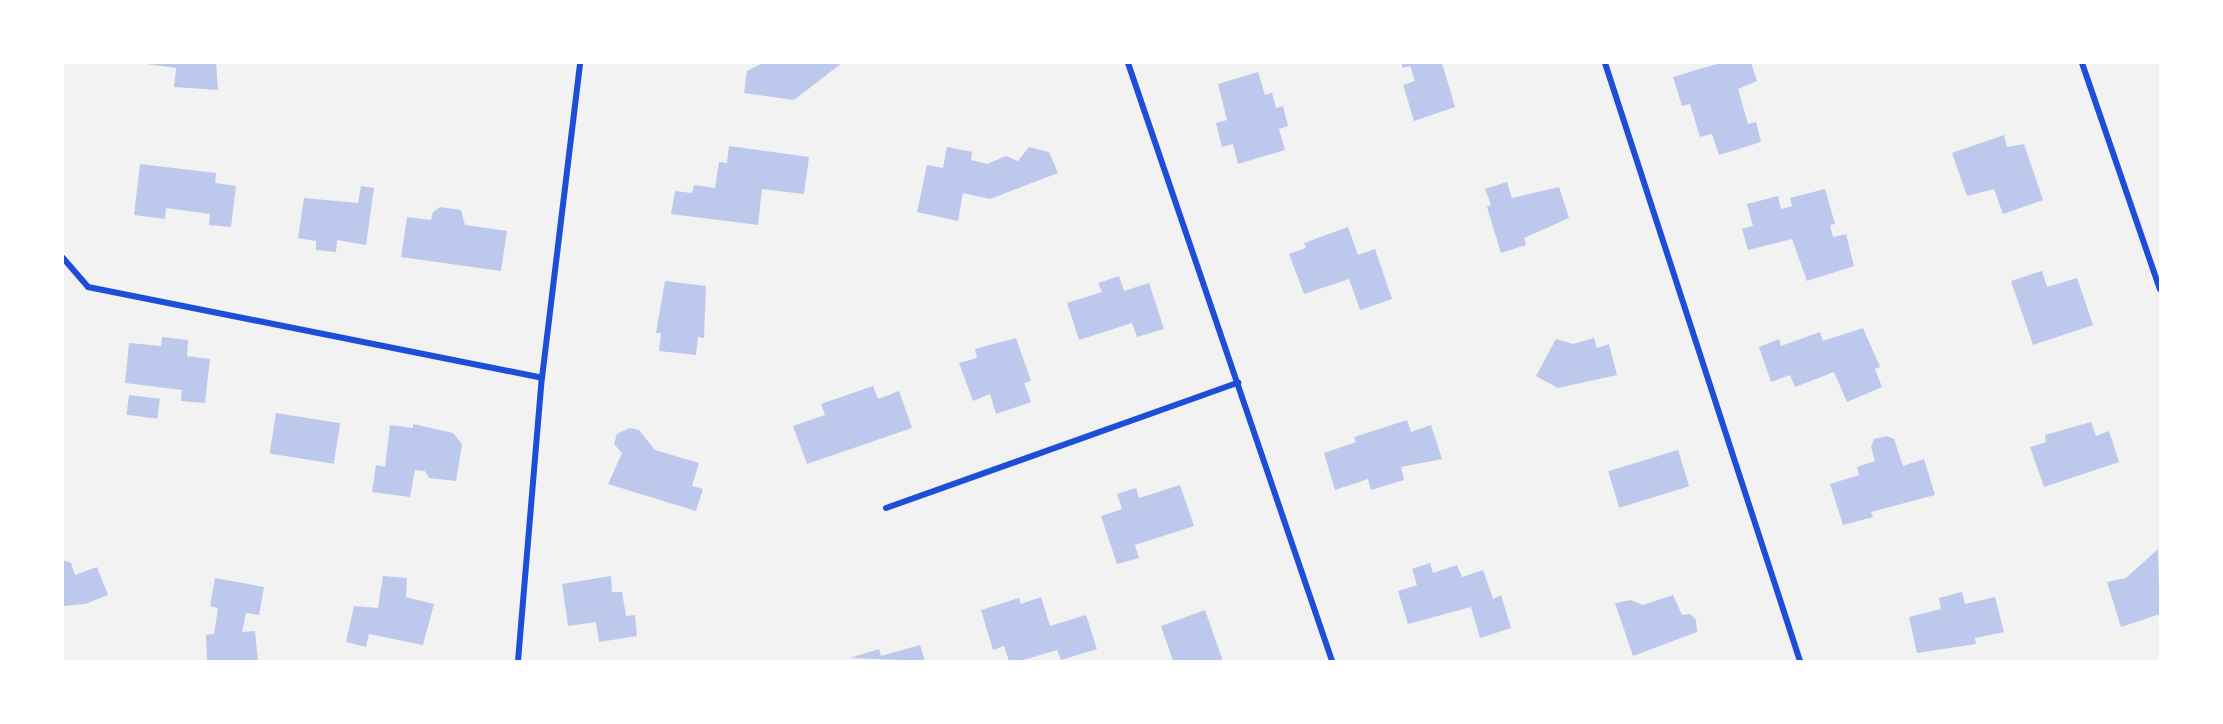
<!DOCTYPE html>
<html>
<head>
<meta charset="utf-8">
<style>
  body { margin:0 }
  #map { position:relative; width:2223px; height:724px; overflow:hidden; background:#f2f2f2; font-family:Literata,serif }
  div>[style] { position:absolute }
  .building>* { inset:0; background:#bdc9ec; transform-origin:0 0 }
  .minor>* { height:6px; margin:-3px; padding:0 3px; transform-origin:3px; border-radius:3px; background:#1d4ed8 }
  span { translate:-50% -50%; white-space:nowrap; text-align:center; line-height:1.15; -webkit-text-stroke:6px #fff; paint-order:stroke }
  .frame { position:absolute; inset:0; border:64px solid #fff; pointer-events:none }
</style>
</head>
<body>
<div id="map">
  <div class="building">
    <i style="clip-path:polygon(139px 63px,216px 63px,218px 90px,174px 87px,176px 68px)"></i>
    <i style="clip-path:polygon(763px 63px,842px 63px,794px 100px,744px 93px,747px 71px)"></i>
    <i style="clip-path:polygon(1401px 63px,1442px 63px,1455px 107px,1414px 121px,1403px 85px,1415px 81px,1410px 66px,1403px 68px)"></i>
    <i style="clip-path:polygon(1720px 63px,1751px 63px,1757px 81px,1738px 89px,1748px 124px,1756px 122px,1761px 142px,1719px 155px,1712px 134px,1700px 137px,1690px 104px,1682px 106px,1673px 77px)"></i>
    <i style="clip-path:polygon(1258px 72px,1265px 95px,1272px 93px,1276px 108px,1283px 106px,1288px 126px,1279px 129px,1285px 150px,1238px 164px,1233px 144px,1222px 147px,1216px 123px,1227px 120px,1218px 84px)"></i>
    <i style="clip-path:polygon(2004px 135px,2007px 147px,2024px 144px,2043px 200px,2003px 214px,1994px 189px,1967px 196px,1952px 153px)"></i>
    <i style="clip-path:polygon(729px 146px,809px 157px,804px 194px,762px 189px,758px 225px,671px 214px,675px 191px,692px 193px,694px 185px,715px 188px,719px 162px,727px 163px)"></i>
    <i style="clip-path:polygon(947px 147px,972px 152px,971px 160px,987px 164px,1006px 156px,1018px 161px,1029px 147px,1049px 152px,1058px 173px,990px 199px,963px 193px,958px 221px,917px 212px,927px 165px,943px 168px)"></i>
    <i style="clip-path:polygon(140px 164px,216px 173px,215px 183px,236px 186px,231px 227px,209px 225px,210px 214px,166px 208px,165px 219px,134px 215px)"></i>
    <i style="clip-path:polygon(1507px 182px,1512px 198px,1559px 187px,1569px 218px,1524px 238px,1526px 245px,1501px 253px,1487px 207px,1491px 205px,1485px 189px)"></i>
    <i style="clip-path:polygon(361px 186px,374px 188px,366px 245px,337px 240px,336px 252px,316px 250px,316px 241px,298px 238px,304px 198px,358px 203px)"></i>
    <i style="clip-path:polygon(1825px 189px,1835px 224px,1830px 225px,1833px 237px,1846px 234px,1854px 266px,1807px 281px,1792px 239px,1748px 250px,1742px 229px,1753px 226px,1747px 204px,1778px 196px,1781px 209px,1792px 206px,1790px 198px)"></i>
    <i style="clip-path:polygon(440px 207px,461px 210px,465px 225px,507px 231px,501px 271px,401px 257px,407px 217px,431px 220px,433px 212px)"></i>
    <i style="clip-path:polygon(1348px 227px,1358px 255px,1375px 249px,1392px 299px,1360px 310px,1349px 279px,1304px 294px,1289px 254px,1306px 248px,1304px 243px)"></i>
    <i style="clip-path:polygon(2042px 271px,2047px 287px,2077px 278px,2093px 325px,2033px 345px,2011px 281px)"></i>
    <i style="clip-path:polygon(1119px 276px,1124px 291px,1149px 283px,1164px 329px,1137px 337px,1132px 323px,1079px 340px,1067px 303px,1102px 292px,1098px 283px)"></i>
    <i style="clip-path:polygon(665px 281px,706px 286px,704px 338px,698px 337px,696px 355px,659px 351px,661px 333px,656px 333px)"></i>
    <i style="clip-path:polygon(1863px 328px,1880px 367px,1875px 369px,1882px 387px,1847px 402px,1834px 372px,1795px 387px,1790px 375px,1771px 382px,1759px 347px,1779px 339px,1781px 346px,1820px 332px,1823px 341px)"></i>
    <i style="clip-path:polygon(162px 337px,188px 340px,187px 356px,210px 359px,205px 403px,181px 401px,182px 390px,125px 383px,129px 343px,161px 346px)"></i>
    <i style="clip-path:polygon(1016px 338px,1031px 381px,1024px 383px,1031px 402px,996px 414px,990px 394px,973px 401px,959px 363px,977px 358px,975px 349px)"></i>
    <i style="clip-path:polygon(1594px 338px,1597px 348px,1609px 344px,1617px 375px,1558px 388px,1536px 376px,1556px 339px,1573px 344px)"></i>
    <i style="clip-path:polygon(873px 386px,878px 399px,899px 391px,912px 428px,807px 464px,793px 426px,825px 415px,821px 404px)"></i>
    <i style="left:129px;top:395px;width:31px;height:20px;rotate:7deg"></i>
    <i style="left:276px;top:413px;width:65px;height:41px;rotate:9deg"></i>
    <i style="clip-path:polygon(1407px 420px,1411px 432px,1431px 425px,1442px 459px,1401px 467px,1404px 480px,1371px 490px,1368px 479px,1335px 490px,1324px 453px,1356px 442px,1354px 437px)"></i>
    <i style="clip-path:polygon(2091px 422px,2096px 436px,2109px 431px,2119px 462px,2044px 487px,2030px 447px,2046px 442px,2045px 435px)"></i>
    <i style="clip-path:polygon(413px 424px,453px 433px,462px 444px,456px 481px,429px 478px,425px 471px,415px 470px,410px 497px,372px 492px,376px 465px,385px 467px,390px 425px,413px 428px)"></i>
    <i style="clip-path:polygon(630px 428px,639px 430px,655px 450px,699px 463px,692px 486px,703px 489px,696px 511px,608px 484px,622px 453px,614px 444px,617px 434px)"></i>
    <i style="clip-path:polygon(1887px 436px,1894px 439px,1903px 466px,1924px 459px,1935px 495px,1871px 512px,1873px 517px,1843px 525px,1830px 484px,1859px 475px,1857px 467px,1875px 461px,1871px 447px,1874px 439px)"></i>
    <i style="left:1678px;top:450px;width:38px;height:73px;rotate:73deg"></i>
    <i style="clip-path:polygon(1180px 485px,1194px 526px,1135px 545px,1139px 558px,1117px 564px,1101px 516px,1122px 509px,1117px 494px,1136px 488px,1139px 498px)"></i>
    <i style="clip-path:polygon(2158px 549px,2160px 614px,2121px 627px,2107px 582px,2126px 578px)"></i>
    <i style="clip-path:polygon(63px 560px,71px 563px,75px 575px,97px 567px,108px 595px,85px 604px,63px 606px)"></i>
    <i style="clip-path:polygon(1430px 563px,1433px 573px,1457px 565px,1462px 577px,1483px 570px,1493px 599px,1501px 595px,1511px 628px,1480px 638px,1471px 607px,1408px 624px,1398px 591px,1417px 585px,1412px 569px)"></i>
    <i style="clip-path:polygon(383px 576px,407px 578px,406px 597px,434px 604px,423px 645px,369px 634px,366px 647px,346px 642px,354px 606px,378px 608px)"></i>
    <i style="clip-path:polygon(611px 576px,612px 592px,622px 592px,626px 616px,635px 615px,637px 636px,599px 642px,596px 622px,568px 626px,562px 584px)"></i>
    <i style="clip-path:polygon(215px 578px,264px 587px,259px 615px,246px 613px,242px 632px,255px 631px,258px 661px,207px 661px,206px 635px,214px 634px,218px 608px,210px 606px)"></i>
    <i style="clip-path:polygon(1962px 592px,1965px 604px,1995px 597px,2004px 632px,1975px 638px,1976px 644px,1917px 653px,1909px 617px,1941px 609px,1939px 598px)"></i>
    <i style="clip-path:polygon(1673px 595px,1682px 615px,1690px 614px,1696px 620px,1697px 632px,1633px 656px,1615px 603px,1631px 600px,1643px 605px)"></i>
    <i style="clip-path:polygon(1041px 597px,1050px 626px,1086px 615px,1097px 649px,1061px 660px,1057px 650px,1020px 661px,1009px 661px,1004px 646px,993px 650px,981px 610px,1019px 598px,1021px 604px)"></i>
    <i style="clip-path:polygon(1205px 610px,1223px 661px,1173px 661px,1161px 626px)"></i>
    <i style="clip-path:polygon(920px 645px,925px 661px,850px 658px,879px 649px,881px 656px)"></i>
  </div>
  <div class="minor">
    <i style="left:1128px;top:63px;width:632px;rotate:71.16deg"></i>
    <i style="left:1605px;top:63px;width:629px;rotate:71.94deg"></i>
    <i style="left:2082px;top:63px;width:239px;rotate:71deg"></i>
    <i style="left:63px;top:258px;width:38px;rotate:49deg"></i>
    <i style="left:88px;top:287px;width:463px;rotate:11.3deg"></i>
    <i style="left:886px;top:508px;width:374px;rotate:-19.6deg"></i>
    <i style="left:518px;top:661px;width:284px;rotate:-85.2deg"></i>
    <i style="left:542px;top:378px;width:317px;rotate:-83.1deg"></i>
  </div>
  <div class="frame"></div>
</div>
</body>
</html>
